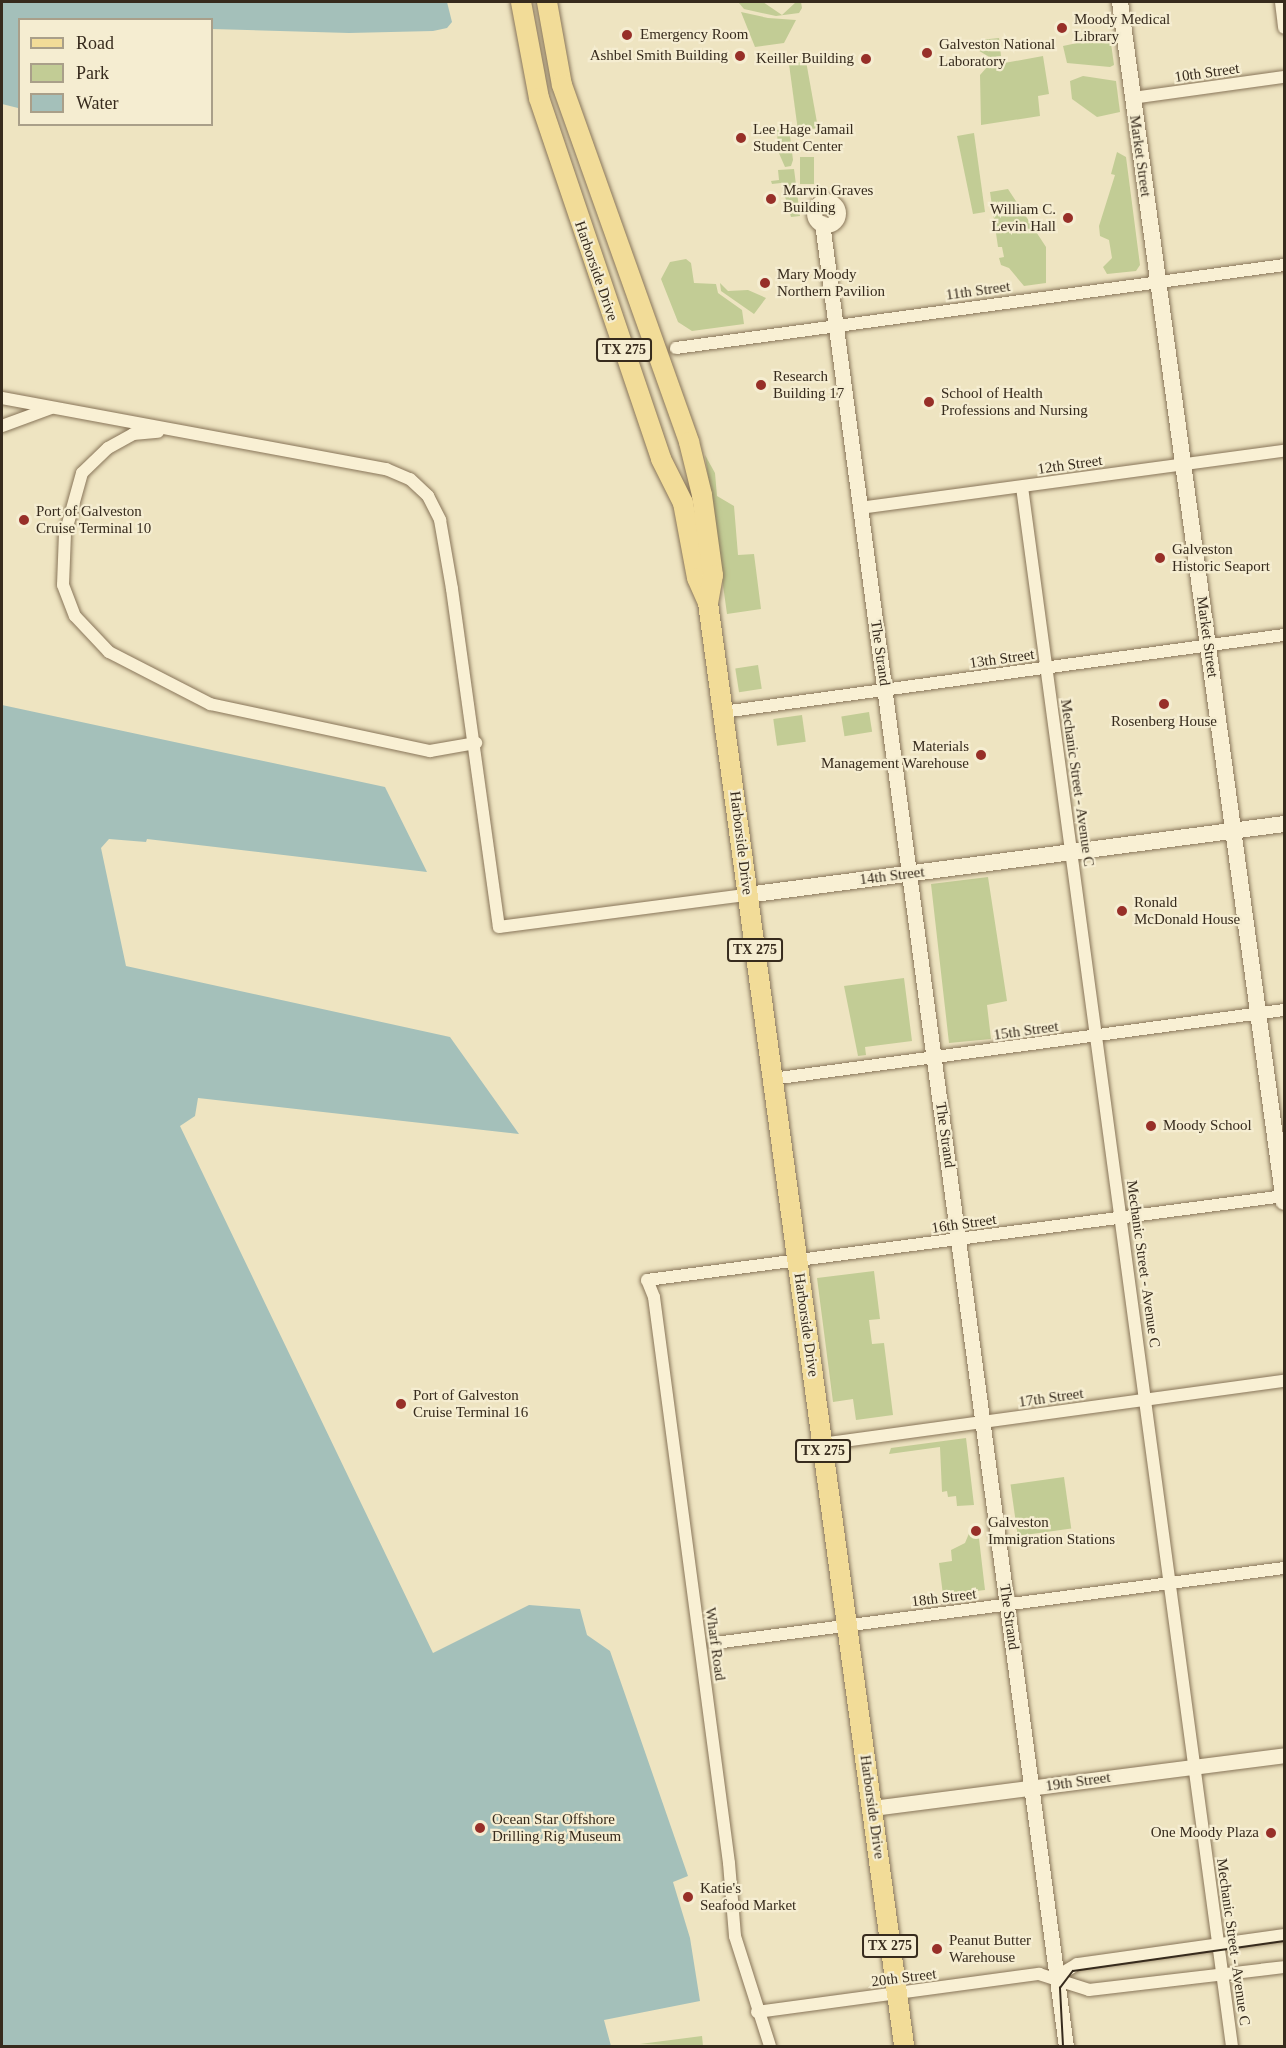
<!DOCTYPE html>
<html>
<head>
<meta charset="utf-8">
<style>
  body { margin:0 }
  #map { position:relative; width:1286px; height:2048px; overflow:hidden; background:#eee4c1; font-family:Georgia,serif }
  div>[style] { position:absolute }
  .green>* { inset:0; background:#c2cc95; transform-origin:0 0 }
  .water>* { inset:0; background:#a4c0ba }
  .roads { filter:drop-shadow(0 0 2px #887559) drop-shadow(0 0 2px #887559) }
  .minor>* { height:12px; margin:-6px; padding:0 6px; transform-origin:6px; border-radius:6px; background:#f9f0d4 }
  .tertiary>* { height:15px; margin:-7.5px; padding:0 7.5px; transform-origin:7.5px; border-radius:7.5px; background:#f9f0d4 }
  .tertiary>.ring { margin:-7.5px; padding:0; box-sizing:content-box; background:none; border:15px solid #f9f0d4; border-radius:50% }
  .secondary>* { height:16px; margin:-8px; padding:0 8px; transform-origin:8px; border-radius:8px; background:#f9f0d4 }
  .primary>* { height:20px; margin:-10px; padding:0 10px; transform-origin:10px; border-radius:10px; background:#f2dc98 }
  .tram>* { height:1.5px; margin:-0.75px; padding:0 0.75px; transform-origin:0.75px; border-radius:0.75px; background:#372b1d }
  .dots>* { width:16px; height:16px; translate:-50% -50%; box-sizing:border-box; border:3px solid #f5edd1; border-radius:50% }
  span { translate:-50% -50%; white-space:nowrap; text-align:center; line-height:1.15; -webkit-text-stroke:4.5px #f5edd1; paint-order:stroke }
  .shield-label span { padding:2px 4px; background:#f5edd1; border:2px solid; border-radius:4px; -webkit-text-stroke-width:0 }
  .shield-label { font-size:14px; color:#372b1d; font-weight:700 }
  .poi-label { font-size:15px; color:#372b1d }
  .left { translate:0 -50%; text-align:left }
  .right { translate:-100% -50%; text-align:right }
  .street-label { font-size:15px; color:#372b1d }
  .frame { position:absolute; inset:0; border:3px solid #372b1d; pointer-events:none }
  .legend { position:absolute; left:18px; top:18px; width:195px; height:108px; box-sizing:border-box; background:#f5edd1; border:2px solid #a99f89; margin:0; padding:8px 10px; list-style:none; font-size:18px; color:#372b1d }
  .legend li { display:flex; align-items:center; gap:12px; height:30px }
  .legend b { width:30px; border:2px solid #a99f89 }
</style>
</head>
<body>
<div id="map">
  <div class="green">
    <i style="clip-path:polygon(763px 2px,782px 15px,796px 2px,801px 2px,802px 8px,799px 13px,776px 16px,744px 9px,739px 3px)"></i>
    <i style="clip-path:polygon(741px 12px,768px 18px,796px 20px,784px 43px,755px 47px)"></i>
    <i style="clip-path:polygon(1110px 36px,1114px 65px,1110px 67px,1067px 63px,1063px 46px)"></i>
    <i style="clip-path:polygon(999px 38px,1001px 56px,991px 58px,971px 46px,970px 41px)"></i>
    <i style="clip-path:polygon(1043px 56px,1049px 94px,1038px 96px,1040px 116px,981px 125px,980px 75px,988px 66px)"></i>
    <i style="clip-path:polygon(806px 61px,818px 128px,798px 131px,789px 64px)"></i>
    <i style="clip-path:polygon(1083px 76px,1116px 81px,1120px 112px,1097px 117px,1072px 99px,1070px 81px)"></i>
    <i style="clip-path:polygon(789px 128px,793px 160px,791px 166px,785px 167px,778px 151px,777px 130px)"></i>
    <i style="clip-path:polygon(974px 133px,985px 212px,973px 214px,957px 136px)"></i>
    <i style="clip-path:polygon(1117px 152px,1126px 157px,1140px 265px,1136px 271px,1107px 274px,1103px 267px,1112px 258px,1109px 240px,1100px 236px,1099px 226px,1115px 175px,1111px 174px)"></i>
    <i style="left:800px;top:157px;width:14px;height:27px"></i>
    <i style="clip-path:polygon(794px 169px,800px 216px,791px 217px,781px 183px,772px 184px,771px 181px,779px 180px,778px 170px)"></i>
    <i style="clip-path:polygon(1008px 189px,1046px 247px,1046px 283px,1024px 286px,1009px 268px,1001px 265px,999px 258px,1004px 257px,1002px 247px,998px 247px,990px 192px)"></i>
    <i style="clip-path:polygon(686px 259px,691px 263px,694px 283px,716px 284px,718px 293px,742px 310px,744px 324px,692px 331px,678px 322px,661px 279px,670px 262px)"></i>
    <i style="clip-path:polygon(720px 283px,728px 291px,748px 290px,766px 298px,754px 314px,721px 291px)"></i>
    <i style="clip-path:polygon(705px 455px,715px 473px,717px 496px,734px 506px,738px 555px,754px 554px,761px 609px,727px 614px)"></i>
    <i style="left:758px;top:665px;width:24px;height:23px;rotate:81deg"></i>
    <i style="left:869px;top:712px;width:20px;height:28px;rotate:81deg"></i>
    <i style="left:802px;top:715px;width:27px;height:29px;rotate:82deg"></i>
    <i style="clip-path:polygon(988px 877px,1007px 1001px,987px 1005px,991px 1039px,949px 1043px,931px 884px)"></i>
    <i style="clip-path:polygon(904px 978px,912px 1041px,865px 1047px,866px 1055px,858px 1056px,844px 986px)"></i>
    <i style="clip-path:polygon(874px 1271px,880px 1319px,869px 1320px,872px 1344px,884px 1343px,893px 1415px,856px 1420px,853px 1399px,833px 1402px,817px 1278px)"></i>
    <i style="clip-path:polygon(966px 1438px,974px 1505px,957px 1506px,956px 1496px,948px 1497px,947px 1491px,942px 1492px,940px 1447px,889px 1454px,891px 1448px)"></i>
    <i style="left:1064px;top:1477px;width:52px;height:54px;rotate:82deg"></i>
    <i style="clip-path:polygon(978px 1530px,985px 1590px,943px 1595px,939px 1563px,952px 1561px,951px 1550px,965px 1543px,970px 1531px)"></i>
    <i style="clip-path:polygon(702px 2036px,703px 2046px,640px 2044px)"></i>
  </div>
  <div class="water">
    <i style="clip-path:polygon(2px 2px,447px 2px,452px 22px,447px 28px,433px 31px,349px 33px,212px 29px,212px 20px,20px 20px,18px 108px,2px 104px)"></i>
    <i style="clip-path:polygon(2px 705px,385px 787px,427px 872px,147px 839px,146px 842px,109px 839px,101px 848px,126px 966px,450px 1037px,519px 1134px,198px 1098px,195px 1116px,180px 1126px,433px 1653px,529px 1605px,580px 1609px,587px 1635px,610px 1651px,688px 1876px,673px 1882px,690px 1938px,700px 2001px,604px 2020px,611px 2046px,2px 2046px)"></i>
  </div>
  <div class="roads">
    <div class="minor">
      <i style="left:1281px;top:2px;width:26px;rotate:83deg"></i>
      <i style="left:1132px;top:98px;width:153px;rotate:-7.9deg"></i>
      <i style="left:676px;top:348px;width:614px;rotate:-7.77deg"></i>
      <i style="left:2px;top:398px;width:391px;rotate:10.5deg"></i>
      <i style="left:386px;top:469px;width:26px;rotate:23deg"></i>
      <i style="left:410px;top:479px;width:25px;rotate:43deg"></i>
      <i style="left:428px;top:496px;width:27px;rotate:63deg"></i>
      <i style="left:440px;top:520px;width:70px;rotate:80.1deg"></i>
      <i style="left:452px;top:589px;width:341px;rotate:82.1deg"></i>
      <i style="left:499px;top:927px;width:250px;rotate:-7.4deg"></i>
      <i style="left:2px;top:426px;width:52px;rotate:-20.2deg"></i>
      <i style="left:1022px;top:487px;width:1573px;rotate:82.33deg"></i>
      <i style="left:860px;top:508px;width:428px;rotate:-7.7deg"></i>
      <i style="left:67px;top:527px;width:56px;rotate:-74.5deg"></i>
      <i style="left:82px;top:473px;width:36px;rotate:-44deg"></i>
      <i style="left:108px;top:448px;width:29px;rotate:-29deg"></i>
      <i style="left:133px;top:434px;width:25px;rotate:-5deg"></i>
      <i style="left:65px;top:533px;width:52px;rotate:92.2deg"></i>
      <i style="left:63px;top:585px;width:33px;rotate:69deg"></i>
      <i style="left:75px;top:616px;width:50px;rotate:46.6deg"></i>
      <i style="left:109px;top:652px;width:114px;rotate:27.2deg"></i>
      <i style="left:210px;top:704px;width:225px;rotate:12.1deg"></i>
      <i style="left:430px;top:751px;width:47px;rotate:-9.9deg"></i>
      <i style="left:723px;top:712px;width:566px;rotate:-7.82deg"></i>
      <i style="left:772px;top:1079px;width:517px;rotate:-7.68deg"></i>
      <i style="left:822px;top:1444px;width:466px;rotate:-7.8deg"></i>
      <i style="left:715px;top:1643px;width:574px;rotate:-7.51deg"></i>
      <i style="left:1054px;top:1978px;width:27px;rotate:-31deg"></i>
      <i style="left:1077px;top:1964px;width:209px;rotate:-8deg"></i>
      <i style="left:757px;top:2012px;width:285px;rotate:-7.7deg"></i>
      <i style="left:1039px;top:1974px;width:52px;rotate:17.7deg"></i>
      <i style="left:1089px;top:1990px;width:196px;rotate:-6.7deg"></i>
      <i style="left:770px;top:2046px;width:115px;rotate:-107.7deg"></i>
      <i style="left:735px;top:1936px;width:73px;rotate:-94.7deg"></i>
      <i style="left:729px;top:1863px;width:571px;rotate:-97.55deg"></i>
      <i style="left:654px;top:1297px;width:18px;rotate:-112deg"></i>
      <i style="left:647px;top:1280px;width:643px;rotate:-7.51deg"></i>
    </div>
    <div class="tertiary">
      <i class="ring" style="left:814px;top:201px;width:9px;height:9px"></i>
      <i style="left:822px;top:223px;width:1839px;rotate:82.38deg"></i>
      <i style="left:872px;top:1808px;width:415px;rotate:-7.3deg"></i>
    </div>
    <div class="secondary">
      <i style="left:1120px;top:2px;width:1211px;rotate:82.22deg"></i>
      <i style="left:747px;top:895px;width:542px;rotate:-7.53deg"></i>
    </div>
    <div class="primary">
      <i style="left:521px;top:2px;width:98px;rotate:79.4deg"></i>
      <i style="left:539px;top:98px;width:381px;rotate:71.3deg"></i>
      <i style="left:661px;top:459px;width:49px;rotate:63.4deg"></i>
      <i style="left:683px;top:503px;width:76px;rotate:79.4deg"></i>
      <i style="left:697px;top:578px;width:27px;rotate:66deg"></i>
      <i style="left:708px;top:603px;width:1456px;rotate:82.26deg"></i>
      <i style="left:547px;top:2px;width:84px;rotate:79.8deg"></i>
      <i style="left:562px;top:85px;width:379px;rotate:70.4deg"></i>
      <i style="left:689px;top:442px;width:55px;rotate:76.2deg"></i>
      <i style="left:702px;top:495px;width:81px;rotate:82.2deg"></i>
      <i style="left:713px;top:575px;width:28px;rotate:100deg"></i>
    </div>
  </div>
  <div class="tram">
    <i style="left:1063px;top:2046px;width:58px;rotate:-93deg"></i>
    <i style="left:1060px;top:1988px;width:21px;rotate:-53deg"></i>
    <i style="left:1073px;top:1971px;width:213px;rotate:-8.1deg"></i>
  </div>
  <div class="dots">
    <i style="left:1062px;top:28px;background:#972f28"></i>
    <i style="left:627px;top:35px;background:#972f28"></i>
    <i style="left:927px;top:53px;background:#972f28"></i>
    <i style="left:740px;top:56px;background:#972f28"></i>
    <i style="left:866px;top:59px;background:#972f28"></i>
    <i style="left:741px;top:138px;background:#972f28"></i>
    <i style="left:771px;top:199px;background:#972f28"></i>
    <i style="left:1068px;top:218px;background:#972f28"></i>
    <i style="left:765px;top:283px;background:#972f28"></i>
    <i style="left:761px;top:385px;background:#972f28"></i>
    <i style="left:929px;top:402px;background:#972f28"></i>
    <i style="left:24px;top:520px;background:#972f28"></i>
    <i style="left:1160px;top:558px;background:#972f28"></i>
    <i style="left:1164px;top:704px;background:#972f28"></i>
    <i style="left:981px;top:755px;background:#972f28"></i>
    <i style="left:1122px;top:911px;background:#972f28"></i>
    <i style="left:1151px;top:1126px;background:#972f28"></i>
    <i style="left:401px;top:1404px;background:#972f28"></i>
    <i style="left:976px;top:1531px;background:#972f28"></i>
    <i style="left:480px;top:1828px;background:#972f28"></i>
    <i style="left:1271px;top:1833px;background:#972f28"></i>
    <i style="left:688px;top:1897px;background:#972f28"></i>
    <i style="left:937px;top:1949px;background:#972f28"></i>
  </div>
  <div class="shield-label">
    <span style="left:624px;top:350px">TX 275</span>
    <span style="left:755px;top:950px">TX 275</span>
    <span style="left:823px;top:1451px">TX 275</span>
    <span style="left:890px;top:1946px">TX 275</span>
  </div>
  <div class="poi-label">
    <span class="left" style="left:1074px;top:28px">Moody Medical<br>Library</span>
    <span class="left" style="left:640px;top:35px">Emergency Room</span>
    <span class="left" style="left:939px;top:53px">Galveston National<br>Laboratory</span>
    <span class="right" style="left:728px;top:56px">Ashbel Smith Building</span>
    <span class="right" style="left:854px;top:59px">Keiller Building</span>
    <span class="left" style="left:753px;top:138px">Lee Hage Jamail<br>Student Center</span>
    <span class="left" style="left:783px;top:199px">Marvin Graves<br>Building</span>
    <span class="right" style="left:1056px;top:218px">William C.<br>Levin Hall</span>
    <span class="left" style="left:777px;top:283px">Mary Moody<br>Northern Pavilion</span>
    <span class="left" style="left:773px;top:385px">Research<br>Building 17</span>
    <span class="left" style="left:941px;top:402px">School of Health<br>Professions and Nursing</span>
    <span class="left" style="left:36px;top:520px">Port of Galveston<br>Cruise Terminal 10</span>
    <span class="left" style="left:1172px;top:558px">Galveston<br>Historic Seaport</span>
    <span style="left:1164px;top:722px">Rosenberg House</span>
    <span class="right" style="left:969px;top:755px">Materials<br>Management Warehouse</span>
    <span class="left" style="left:1134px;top:911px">Ronald<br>McDonald House</span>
    <span class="left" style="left:1163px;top:1126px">Moody School</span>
    <span class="left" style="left:413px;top:1404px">Port of Galveston<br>Cruise Terminal 16</span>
    <span class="left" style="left:988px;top:1531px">Galveston<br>Immigration Stations</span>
    <span class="left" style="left:492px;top:1828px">Ocean Star Offshore<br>Drilling Rig Museum</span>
    <span class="right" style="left:1259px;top:1833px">One Moody Plaza</span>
    <span class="left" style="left:700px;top:1897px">Katie's<br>Seafood Market</span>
    <span class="left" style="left:949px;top:1949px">Peanut Butter<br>Warehouse</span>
  </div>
  <div class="street-label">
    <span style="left:1207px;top:73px;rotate:-8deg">10th Street</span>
    <span style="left:1140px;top:156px;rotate:82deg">Market Street</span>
    <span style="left:596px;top:271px;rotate:71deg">Harborside Drive</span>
    <span style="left:978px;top:291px;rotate:-8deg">11th Street</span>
    <span style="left:1070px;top:465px;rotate:-8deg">12th Street</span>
    <span style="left:1207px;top:637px;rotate:82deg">Market Street</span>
    <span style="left:880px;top:653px;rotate:82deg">The Strand</span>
    <span style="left:1002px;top:659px;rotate:-8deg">13th Street</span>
    <span style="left:1077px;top:783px;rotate:82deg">Mechanic Street - Avenue C</span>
    <span style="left:741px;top:843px;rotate:83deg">Harborside Drive</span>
    <span style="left:892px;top:876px;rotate:-7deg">14th Street</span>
    <span style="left:1026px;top:1031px;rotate:-8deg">15th Street</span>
    <span style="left:945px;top:1135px;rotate:82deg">The Strand</span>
    <span style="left:964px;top:1224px;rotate:-8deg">16th Street</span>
    <span style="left:1143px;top:1264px;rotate:82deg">Mechanic Street - Avenue C</span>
    <span style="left:806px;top:1325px;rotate:82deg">Harborside Drive</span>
    <span style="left:1051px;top:1398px;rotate:-8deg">17th Street</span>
    <span style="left:944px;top:1598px;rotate:-7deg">18th Street</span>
    <span style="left:1009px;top:1617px;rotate:82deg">The Strand</span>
    <span style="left:715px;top:1644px;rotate:82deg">Wharf Road</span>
    <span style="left:1078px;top:1782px;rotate:-8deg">19th Street</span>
    <span style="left:872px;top:1807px;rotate:82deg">Harborside Drive</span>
    <span style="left:1233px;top:1942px;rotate:82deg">Mechanic Street - Avenue C</span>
    <span style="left:904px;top:1978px;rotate:-7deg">20th Street</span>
  </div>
  <div class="frame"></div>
  <ul class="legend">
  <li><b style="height:8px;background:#f2dc98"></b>Road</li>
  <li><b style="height:16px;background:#c2cc95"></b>Park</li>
  <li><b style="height:16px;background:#a4c0ba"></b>Water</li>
  </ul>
</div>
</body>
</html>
